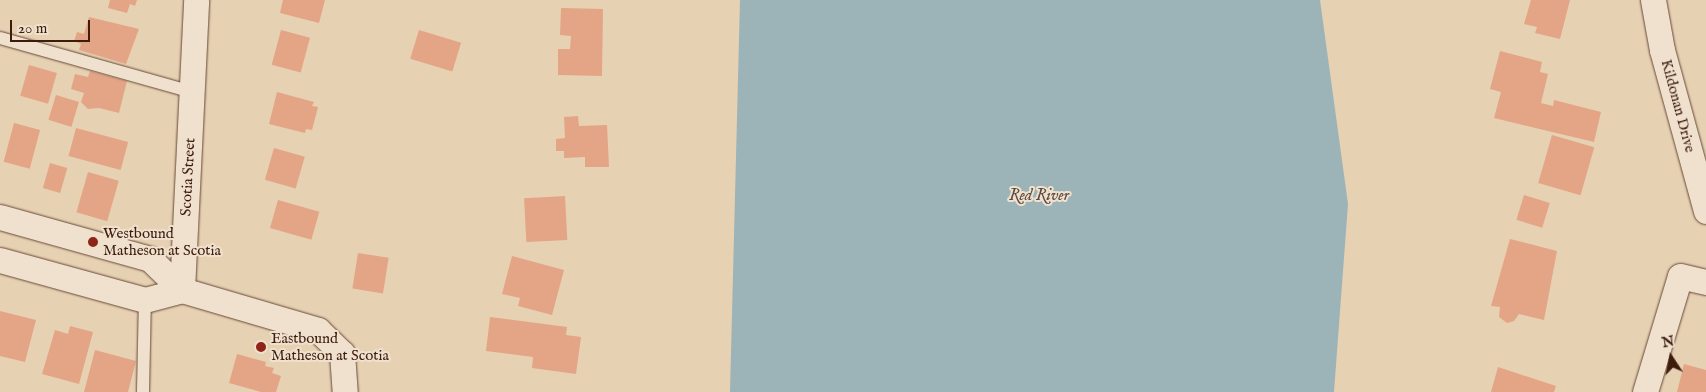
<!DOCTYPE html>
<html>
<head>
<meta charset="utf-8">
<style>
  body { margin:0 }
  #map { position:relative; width:1706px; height:392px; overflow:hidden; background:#e7d1b3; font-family:"IM FELL English",serif }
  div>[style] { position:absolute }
  .water>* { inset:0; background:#9cb4b8 }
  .building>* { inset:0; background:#e3a585; transform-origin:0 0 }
  .roads { filter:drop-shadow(0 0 1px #684936) drop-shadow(0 0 1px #684936) }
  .service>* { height:12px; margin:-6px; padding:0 6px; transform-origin:6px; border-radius:6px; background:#efe1ce }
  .minor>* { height:25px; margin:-12.5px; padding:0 12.5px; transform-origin:12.5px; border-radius:12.5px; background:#efe1ce }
  .dots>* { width:14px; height:14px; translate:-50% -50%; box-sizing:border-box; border:2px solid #efe1ce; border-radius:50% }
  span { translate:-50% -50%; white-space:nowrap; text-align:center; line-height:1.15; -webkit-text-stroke:4px #efe1ce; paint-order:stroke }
  .street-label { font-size:15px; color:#3e1c0d }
  .poi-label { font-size:15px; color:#3e1c0d }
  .left { translate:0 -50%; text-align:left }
  .water-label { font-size:16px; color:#5a4a40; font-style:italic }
  .north { position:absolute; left:1646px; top:332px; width:50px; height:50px; -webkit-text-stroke:4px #efe1ce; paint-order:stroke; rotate:349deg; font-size:14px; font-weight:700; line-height:20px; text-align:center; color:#3e1c0d }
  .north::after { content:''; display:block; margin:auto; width:18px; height:22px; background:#3e1c0d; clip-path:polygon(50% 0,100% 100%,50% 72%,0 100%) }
  .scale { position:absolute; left:10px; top:20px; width:80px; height:22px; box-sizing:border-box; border:2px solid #3e1c0d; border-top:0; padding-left:6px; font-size:15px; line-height:18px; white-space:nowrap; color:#3e1c0d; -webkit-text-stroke:4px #efe1ce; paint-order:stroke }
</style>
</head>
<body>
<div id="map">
  <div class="water">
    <i style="clip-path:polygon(740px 0,1320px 0,1348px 204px,1334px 392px,730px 392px)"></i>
  </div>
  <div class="building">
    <i style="clip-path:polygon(110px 0,137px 0,135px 6px,130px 4px,127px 13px,108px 8px)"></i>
    <i style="clip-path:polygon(283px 0,325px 0,319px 23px,280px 13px)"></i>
    <i style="clip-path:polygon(1531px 0,1570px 0,1560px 39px,1535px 33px,1537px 27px,1524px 24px)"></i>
    <i style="clip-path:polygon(561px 8px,603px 9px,602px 76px,558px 75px,558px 49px,570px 49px,571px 36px,560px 35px)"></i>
    <i style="clip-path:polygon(89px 17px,139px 29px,126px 64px,79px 50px,81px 44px,74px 41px,77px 32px,84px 34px)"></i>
    <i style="left:281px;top:30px;width:30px;height:36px;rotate:15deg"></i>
    <i style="left:419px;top:30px;width:44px;height:30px;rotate:17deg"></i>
    <i style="clip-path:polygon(1500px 51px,1542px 62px,1540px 72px,1548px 74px,1541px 103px,1553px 106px,1554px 100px,1601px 112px,1594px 142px,1494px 118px,1501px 92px,1490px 89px)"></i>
    <i style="left:29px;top:65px;width:29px;height:32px;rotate:16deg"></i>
    <i style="clip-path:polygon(90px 71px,127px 81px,119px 113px,99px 108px,88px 109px,81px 102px,84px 93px,71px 89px,75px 74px,88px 77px)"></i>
    <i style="clip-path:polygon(277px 92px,314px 102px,312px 106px,318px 107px,312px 130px,306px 129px,305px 133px,269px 124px)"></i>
    <i style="left:56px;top:95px;width:24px;height:26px;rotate:17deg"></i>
    <i style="clip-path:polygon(578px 116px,579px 126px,607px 125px,609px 167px,585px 167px,585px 157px,564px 158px,564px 151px,556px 151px,556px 139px,565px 138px,564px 117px)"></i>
    <i style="left:14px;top:123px;width:27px;height:40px;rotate:15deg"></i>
    <i style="left:76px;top:128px;width:54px;height:29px;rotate:15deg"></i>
    <i style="left:1552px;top:135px;width:44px;height:50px;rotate:16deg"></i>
    <i style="left:274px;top:148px;width:32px;height:33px;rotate:16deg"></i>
    <i style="left:50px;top:163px;width:18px;height:26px;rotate:16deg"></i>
    <i style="left:88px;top:172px;width:32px;height:42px;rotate:16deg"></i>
    <i style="left:1524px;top:195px;width:27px;height:26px;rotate:17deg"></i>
    <i style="left:565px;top:196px;width:44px;height:41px;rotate:87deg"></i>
    <i style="left:278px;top:200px;width:43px;height:29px;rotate:16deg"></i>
    <i style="clip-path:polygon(1510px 239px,1557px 251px,1544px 320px,1519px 314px,1514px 321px,1507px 323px,1499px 317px,1500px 307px,1491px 306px)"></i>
    <i style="left:358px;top:253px;width:31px;height:36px;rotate:9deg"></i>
    <i style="clip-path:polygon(512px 256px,564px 270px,552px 315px,518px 306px,520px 298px,502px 294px)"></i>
    <i style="clip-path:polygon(0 311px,36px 320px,25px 362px,0 356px)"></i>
    <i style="clip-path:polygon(490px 317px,567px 327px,566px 335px,581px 337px,576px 374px,532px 368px,533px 357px,486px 351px)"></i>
    <i style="clip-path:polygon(70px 326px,93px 332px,79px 384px,42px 374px,55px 330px,68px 334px)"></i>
    <i style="clip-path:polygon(95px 350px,136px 361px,128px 392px,84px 392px)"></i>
    <i style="clip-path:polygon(237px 354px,266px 362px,265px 366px,274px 368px,272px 373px,281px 376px,276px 392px,261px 392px,229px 383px)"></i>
    <i style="clip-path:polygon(1684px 364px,1706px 370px,1706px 392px,1677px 392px)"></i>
    <i style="clip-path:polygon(1498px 367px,1556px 386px,1554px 392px,1491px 392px)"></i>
  </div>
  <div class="roads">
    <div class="service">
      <i style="left:0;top:38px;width:199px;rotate:15.7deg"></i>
      <i style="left:143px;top:392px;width:92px;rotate:-88.8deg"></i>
    </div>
    <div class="minor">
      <i style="left:1653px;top:0;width:51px;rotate:79.8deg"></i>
      <i style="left:1662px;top:50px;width:167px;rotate:74.7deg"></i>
      <i style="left:0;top:217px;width:156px;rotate:15.6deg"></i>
      <i style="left:150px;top:259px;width:45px;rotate:44.1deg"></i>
      <i style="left:182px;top:290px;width:142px;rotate:16.4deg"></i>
      <i style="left:318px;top:330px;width:33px;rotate:44deg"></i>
      <i style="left:342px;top:353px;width:39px;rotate:86deg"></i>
      <i style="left:0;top:260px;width:150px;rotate:15.4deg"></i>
      <i style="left:145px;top:300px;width:38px;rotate:-15deg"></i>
      <i style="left:182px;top:290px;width:290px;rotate:-87.2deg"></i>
      <i style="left:1645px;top:392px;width:121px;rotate:-73.2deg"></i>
      <i style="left:1680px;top:276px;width:27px;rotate:13deg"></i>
    </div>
  </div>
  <div class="dots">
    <i style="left:93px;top:242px;background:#8f2418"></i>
    <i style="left:261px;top:347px;background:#8f2418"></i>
  </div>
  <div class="street-label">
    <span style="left:1678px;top:106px;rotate:75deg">Kildonan Drive</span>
    <span style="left:188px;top:177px;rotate:-87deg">Scotia Street</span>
  </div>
  <div class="poi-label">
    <span class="left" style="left:103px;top:242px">Westbound<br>Matheson at Scotia</span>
    <span class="left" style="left:271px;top:347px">Eastbound<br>Matheson at Scotia</span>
  </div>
  <div class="water-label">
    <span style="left:1039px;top:196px">Red River</span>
  </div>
  <div class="north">N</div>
  <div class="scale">20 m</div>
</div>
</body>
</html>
